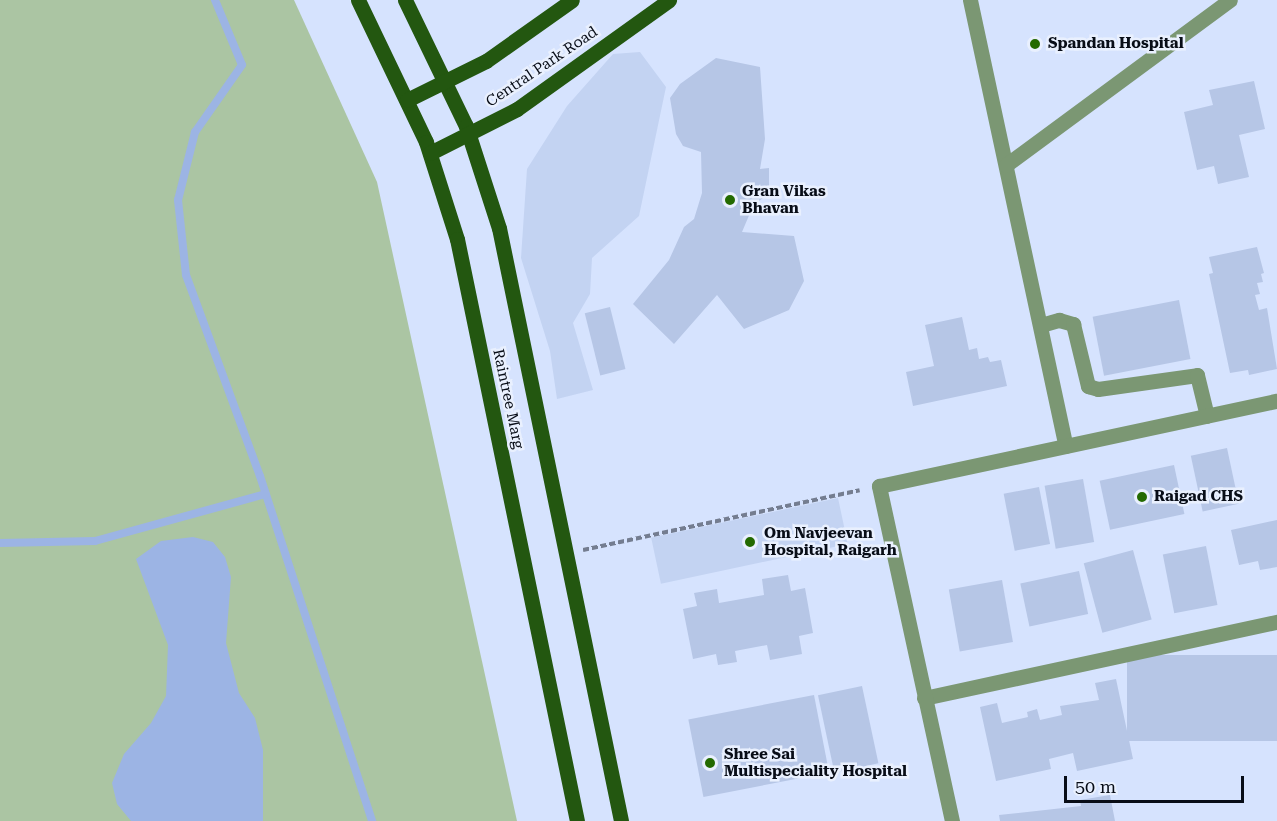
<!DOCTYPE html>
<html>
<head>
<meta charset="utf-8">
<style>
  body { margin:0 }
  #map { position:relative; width:1277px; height:821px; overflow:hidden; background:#d6e3fe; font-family:"Roboto Serif",serif }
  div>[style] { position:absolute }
  .built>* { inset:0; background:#c3d3f2; transform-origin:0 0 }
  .green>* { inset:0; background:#abc5a3 }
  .water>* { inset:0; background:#9cb4e4 }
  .stream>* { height:8px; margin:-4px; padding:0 4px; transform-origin:4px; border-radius:4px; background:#9cb4e4 }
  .building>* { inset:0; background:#b6c6e6; transform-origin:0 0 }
  .path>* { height:4px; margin-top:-2px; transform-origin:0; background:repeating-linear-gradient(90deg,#747d90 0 6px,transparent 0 9px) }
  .minor>* { height:15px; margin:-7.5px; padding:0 7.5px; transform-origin:7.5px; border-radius:7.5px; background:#7b9773 }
  .primary>* { height:15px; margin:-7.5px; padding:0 7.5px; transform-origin:7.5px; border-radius:7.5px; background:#235710 }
  .dots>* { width:16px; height:16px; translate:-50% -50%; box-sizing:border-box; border:3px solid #e9f0fe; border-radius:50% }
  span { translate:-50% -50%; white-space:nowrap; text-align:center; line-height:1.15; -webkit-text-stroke:5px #e9f0fe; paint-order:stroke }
  .poi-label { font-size:15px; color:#080d17; font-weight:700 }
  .left { translate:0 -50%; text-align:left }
  .street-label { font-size:15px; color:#080d17 }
  .scale { position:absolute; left:1064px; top:776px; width:180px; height:27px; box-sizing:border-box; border:3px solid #080d17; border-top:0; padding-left:8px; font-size:18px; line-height:21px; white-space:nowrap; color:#080d17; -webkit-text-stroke:4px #e9f0fe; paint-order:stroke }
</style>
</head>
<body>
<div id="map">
  <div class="built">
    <i style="clip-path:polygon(640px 52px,666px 87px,639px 216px,592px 258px,590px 294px,573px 323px,593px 390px,557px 399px,550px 351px,521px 258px,527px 169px,567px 106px,613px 54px)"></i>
    <i style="left:838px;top:498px;width:47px;height:191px;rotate:78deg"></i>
  </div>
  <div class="green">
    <i style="clip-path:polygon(0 0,294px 0,377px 182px,517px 821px,0 821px)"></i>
  </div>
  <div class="water">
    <i style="clip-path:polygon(193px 537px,213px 542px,225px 557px,231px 577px,226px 643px,239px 693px,255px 718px,263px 750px,263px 821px,131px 821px,117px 804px,112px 783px,124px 754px,151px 723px,166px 696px,168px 645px,136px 559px,161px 541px)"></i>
  </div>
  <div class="stream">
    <i style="left:215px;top:0;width:70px;rotate:67.4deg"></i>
    <i style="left:242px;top:65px;width:82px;rotate:125deg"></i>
    <i style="left:195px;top:132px;width:70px;rotate:104deg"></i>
    <i style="left:178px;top:200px;width:75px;rotate:83.9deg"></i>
    <i style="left:186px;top:275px;width:214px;rotate:69.8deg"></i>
    <i style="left:260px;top:476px;width:363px;rotate:72deg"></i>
    <i style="left:0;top:543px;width:95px;rotate:-1.2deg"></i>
    <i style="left:95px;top:541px;width:177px;rotate:-15.4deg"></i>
  </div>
  <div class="building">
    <i style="clip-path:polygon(716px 58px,760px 67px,765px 139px,760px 169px,769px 168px,769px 193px,753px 206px,742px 232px,794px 236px,804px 281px,789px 310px,744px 329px,717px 295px,674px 344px,633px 304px,669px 260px,684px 227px,694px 219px,702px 193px,701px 152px,683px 146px,676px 134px,670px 98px,680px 84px)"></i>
    <i style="clip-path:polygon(1254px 81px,1265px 129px,1239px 135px,1249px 177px,1218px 184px,1214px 166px,1197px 170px,1184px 112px,1213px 105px,1209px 90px)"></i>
    <i style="clip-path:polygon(1257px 247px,1264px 273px,1261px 274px,1263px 282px,1257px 283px,1260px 294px,1255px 295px,1259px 310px,1267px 308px,1277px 369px,1249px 375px,1248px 370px,1230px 373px,1209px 274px,1213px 273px,1209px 257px)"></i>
    <i style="left:1179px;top:300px;width:60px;height:88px;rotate:79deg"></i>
    <i style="left:610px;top:307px;width:64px;height:26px;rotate:76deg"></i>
    <i style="clip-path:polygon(962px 317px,969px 350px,977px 348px,979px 359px,988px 357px,990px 362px,1001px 360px,1007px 386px,913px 406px,906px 372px,934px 366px,925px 325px)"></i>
    <i style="left:1227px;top:448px;width:57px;height:37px;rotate:78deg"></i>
    <i style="left:1174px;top:465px;width:50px;height:76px;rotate:78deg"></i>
    <i style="left:1083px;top:479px;width:64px;height:39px;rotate:80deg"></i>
    <i style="left:1039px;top:487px;width:58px;height:36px;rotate:79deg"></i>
    <i style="clip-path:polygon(1277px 520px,1277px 567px,1260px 570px,1258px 561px,1239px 565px,1231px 530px)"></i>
    <i style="left:1206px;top:546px;width:60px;height:44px;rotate:79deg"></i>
    <i style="left:1133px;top:550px;width:72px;height:51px;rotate:75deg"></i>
    <i style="left:1079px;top:571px;width:44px;height:60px;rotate:78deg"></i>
    <i style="clip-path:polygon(788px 575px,791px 591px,805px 588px,813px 633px,799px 636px,802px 654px,770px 660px,767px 645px,735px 651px,737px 662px,718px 665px,716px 654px,693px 659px,683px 609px,697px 606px,694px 593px,717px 589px,719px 603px,764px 595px,762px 579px)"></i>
    <i style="left:1002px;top:580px;width:63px;height:54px;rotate:80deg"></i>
    <i style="left:1277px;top:655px;width:86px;height:150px;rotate:90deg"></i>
    <i style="clip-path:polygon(1116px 679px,1133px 759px,1077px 771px,1073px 753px,1049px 759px,1051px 769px,996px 781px,980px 707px,997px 703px,1002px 723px,1028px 717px,1027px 712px,1037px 709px,1040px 720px,1062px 715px,1060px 706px,1099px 700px,1095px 683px)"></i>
    <i style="left:862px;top:686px;width:79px;height:45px;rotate:78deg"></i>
    <i style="left:814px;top:695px;width:79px;height:128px;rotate:79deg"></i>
    <i style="clip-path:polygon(1110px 795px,1115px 821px,1000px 821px,999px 815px,1081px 806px,1080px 800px)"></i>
  </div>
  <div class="path">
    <i style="left:583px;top:550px;width:283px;rotate:-12.2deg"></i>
  </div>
  <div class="minor">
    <i style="left:970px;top:0;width:456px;rotate:77.9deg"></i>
    <i style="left:1006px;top:165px;width:278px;rotate:-36.4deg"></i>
    <i style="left:1041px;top:325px;width:19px;rotate:-16deg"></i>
    <i style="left:1059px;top:320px;width:15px;rotate:16deg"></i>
    <i style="left:1073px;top:324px;width:64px;rotate:76.4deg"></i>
    <i style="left:1088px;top:386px;width:10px;rotate:17deg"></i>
    <i style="left:1098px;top:389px;width:100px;rotate:-8deg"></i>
    <i style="left:1197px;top:375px;width:42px;rotate:76.3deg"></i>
    <i style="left:924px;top:698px;width:361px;rotate:-12.2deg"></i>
    <i style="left:952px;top:821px;width:343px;rotate:-102.3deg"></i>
    <i style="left:879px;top:486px;width:407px;rotate:-12.1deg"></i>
  </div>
  <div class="primary">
    <i style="left:358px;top:0;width:157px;rotate:64.4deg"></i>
    <i style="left:426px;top:142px;width:102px;rotate:72.3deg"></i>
    <i style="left:457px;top:239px;width:594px;rotate:78.35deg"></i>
    <i style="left:405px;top:0;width:140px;rotate:64.2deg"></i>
    <i style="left:466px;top:126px;width:107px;rotate:72.1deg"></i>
    <i style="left:499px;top:228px;width:605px;rotate:78.37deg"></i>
    <i style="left:407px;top:100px;width:88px;rotate:-26.3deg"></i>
    <i style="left:486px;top:61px;width:105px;rotate:-35.3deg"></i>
    <i style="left:430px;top:153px;width:97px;rotate:-26.8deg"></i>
    <i style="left:517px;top:109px;width:187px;rotate:-35.6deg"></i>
  </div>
  <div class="dots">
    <i style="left:1035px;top:44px;background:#246a01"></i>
    <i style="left:730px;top:200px;background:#246a01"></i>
    <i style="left:1142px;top:497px;background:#246a01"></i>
    <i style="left:750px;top:542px;background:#246a01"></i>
    <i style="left:710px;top:763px;background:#246a01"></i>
  </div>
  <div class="poi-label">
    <span class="left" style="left:1048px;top:44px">Spandan Hospital</span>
    <span class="left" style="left:742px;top:200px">Gran Vikas<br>Bhavan</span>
    <span class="left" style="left:1154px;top:497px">Raigad CHS</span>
    <span class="left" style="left:764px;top:542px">Om Navjeevan<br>Hospital, Raigarh</span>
    <span class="left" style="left:724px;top:763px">Shree Sai<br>Multispeciality Hospital</span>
  </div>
  <div class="street-label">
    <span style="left:542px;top:67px;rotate:-34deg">Central Park Road</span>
    <span style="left:508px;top:399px;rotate:78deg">Raintree Marg</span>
  </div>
  <div class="scale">50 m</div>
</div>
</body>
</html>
